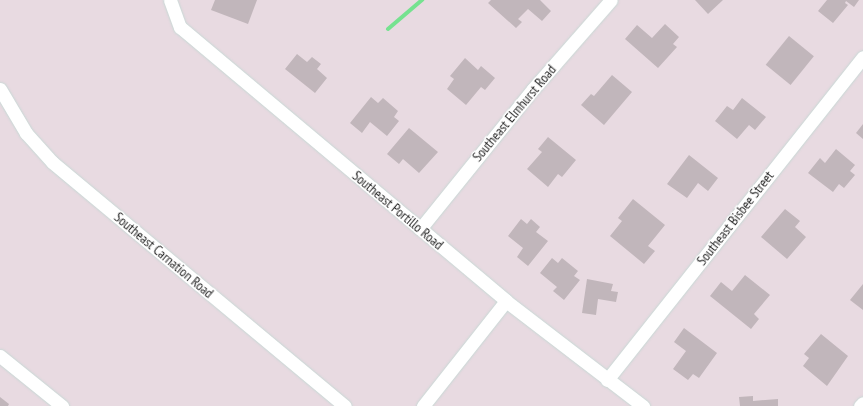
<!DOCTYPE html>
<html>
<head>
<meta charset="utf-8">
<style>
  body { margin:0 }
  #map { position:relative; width:863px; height:406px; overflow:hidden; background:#e8dae1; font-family:"PT Sans Narrow",sans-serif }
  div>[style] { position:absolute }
  .stream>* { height:4px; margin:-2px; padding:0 2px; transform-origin:2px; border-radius:2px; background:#76e290 }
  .building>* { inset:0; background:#c1b6bb; transform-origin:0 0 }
  .roads { filter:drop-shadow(0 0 1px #c8d8d5) drop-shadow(0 0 1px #c8d8d5) }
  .street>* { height:13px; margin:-6.5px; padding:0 6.5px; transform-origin:6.5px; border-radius:6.5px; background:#fff }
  span { translate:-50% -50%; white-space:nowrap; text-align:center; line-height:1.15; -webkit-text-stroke:3px #fff; paint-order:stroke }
  .street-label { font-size:14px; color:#272727 }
</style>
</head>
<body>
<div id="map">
  <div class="stream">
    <i style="left:388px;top:29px;width:45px;rotate:-40.5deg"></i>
  </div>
  <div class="building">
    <i style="clip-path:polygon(215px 0,257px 0,248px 24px,211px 10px)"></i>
    <i style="clip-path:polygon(491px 0,540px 0,551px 11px,542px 21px,528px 9px,518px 19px,522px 22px,516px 28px,488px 3px)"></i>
    <i style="clip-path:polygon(695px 0,723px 0,708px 14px)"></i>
    <i style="clip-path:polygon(827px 0,859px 0,854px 7px,846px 1px,845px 3px,848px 5px,833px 23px,818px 11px)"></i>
    <i style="clip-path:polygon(665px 24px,679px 37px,673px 44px,677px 47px,658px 68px,625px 39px,637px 25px,652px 38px)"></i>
    <i style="left:789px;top:36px;width:32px;height:37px;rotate:39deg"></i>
    <i style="clip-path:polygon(297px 54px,307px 62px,312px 57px,321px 64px,317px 69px,327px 78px,315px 93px,285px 69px)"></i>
    <i style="clip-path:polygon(465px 58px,478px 70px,481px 66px,495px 78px,485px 90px,481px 87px,466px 105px,447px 89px,454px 79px,450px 76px)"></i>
    <i style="clip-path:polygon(612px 75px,632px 92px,604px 125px,581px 105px,591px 94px,594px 96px)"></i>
    <i style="clip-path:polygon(371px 97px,378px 103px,383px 98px,398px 111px,394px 117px,399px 121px,387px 136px,370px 122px,362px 133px,350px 123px)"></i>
    <i style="clip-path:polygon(742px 98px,766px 117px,755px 130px,749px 125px,737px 139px,715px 121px,727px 106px,733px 110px)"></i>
    <i style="clip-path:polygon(863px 124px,863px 139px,856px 133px)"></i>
    <i style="clip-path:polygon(409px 128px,438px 152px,419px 173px,403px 159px,399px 164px,387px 154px)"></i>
    <i style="clip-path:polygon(548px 137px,576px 160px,562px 177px,558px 174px,548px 187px,527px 169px,542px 152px,538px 149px)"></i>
    <i style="clip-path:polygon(836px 149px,855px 165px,850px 171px,855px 175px,844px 188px,839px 184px,833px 192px,808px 173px,820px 158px,825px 163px)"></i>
    <i style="clip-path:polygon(689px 155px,718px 178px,708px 191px,698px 183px,687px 198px,667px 184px)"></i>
    <i style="clip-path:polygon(633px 199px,665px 225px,648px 246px,655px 251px,644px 264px,610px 236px,622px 221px,618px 218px)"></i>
    <i style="clip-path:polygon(785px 209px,800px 221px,795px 227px,806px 237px,787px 259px,761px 237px)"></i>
    <i style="clip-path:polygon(521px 219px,527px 224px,531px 219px,540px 227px,536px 232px,548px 241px,528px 266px,517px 257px,523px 248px,508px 236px)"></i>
    <i style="clip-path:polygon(552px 258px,558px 263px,562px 258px,578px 271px,574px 276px,580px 280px,564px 300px,553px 291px,557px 287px,540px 273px)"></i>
    <i style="clip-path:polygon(745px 275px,770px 295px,754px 314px,759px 319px,751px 329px,710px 296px,721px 282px,732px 291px)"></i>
    <i style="clip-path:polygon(587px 279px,613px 284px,611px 291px,618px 292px,616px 302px,598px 299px,596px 315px,582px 313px)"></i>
    <i style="clip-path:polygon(863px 284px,863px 310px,850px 300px)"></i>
    <i style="clip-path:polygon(684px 328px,717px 353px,699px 378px,693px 374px,688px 380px,673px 369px,686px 351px,674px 342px)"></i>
    <i style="clip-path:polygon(821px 334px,848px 356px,827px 386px,803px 366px,809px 358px,804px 354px)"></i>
    <i style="clip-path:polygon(753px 396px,753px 401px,778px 399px,778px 406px,740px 406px,739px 397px)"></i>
    <i style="clip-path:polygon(0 397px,9px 404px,8px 406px,0 406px)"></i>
  </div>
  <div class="roads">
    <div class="street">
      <i style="left:170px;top:0;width:29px;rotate:70deg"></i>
      <i style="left:180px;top:27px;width:426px;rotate:40deg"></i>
      <i style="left:506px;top:301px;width:173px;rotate:37.5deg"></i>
      <i style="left:0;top:89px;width:51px;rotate:59.4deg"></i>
      <i style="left:26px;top:133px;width:39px;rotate:48deg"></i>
      <i style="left:52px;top:162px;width:381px;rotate:39.8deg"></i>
      <i style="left:420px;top:229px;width:180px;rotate:-51.1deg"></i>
      <i style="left:533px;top:89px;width:118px;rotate:-48.8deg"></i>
      <i style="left:0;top:356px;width:80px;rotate:38.9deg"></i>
      <i style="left:607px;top:380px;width:412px;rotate:-51.6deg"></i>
      <i style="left:423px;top:406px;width:134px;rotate:-51.7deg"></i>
      <i style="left:860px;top:406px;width:4px;rotate:-45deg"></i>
    </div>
  </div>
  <div class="street-label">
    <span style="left:514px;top:113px;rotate:-50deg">Southeast Elmhurst Road</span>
    <span style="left:398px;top:210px;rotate:40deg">Southeast Portillo Road</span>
    <span style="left:735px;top:218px;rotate:-52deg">Southeast Bisbee Street</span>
    <span style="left:164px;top:255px;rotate:40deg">Southeast Carnation Road</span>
  </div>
</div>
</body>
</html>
